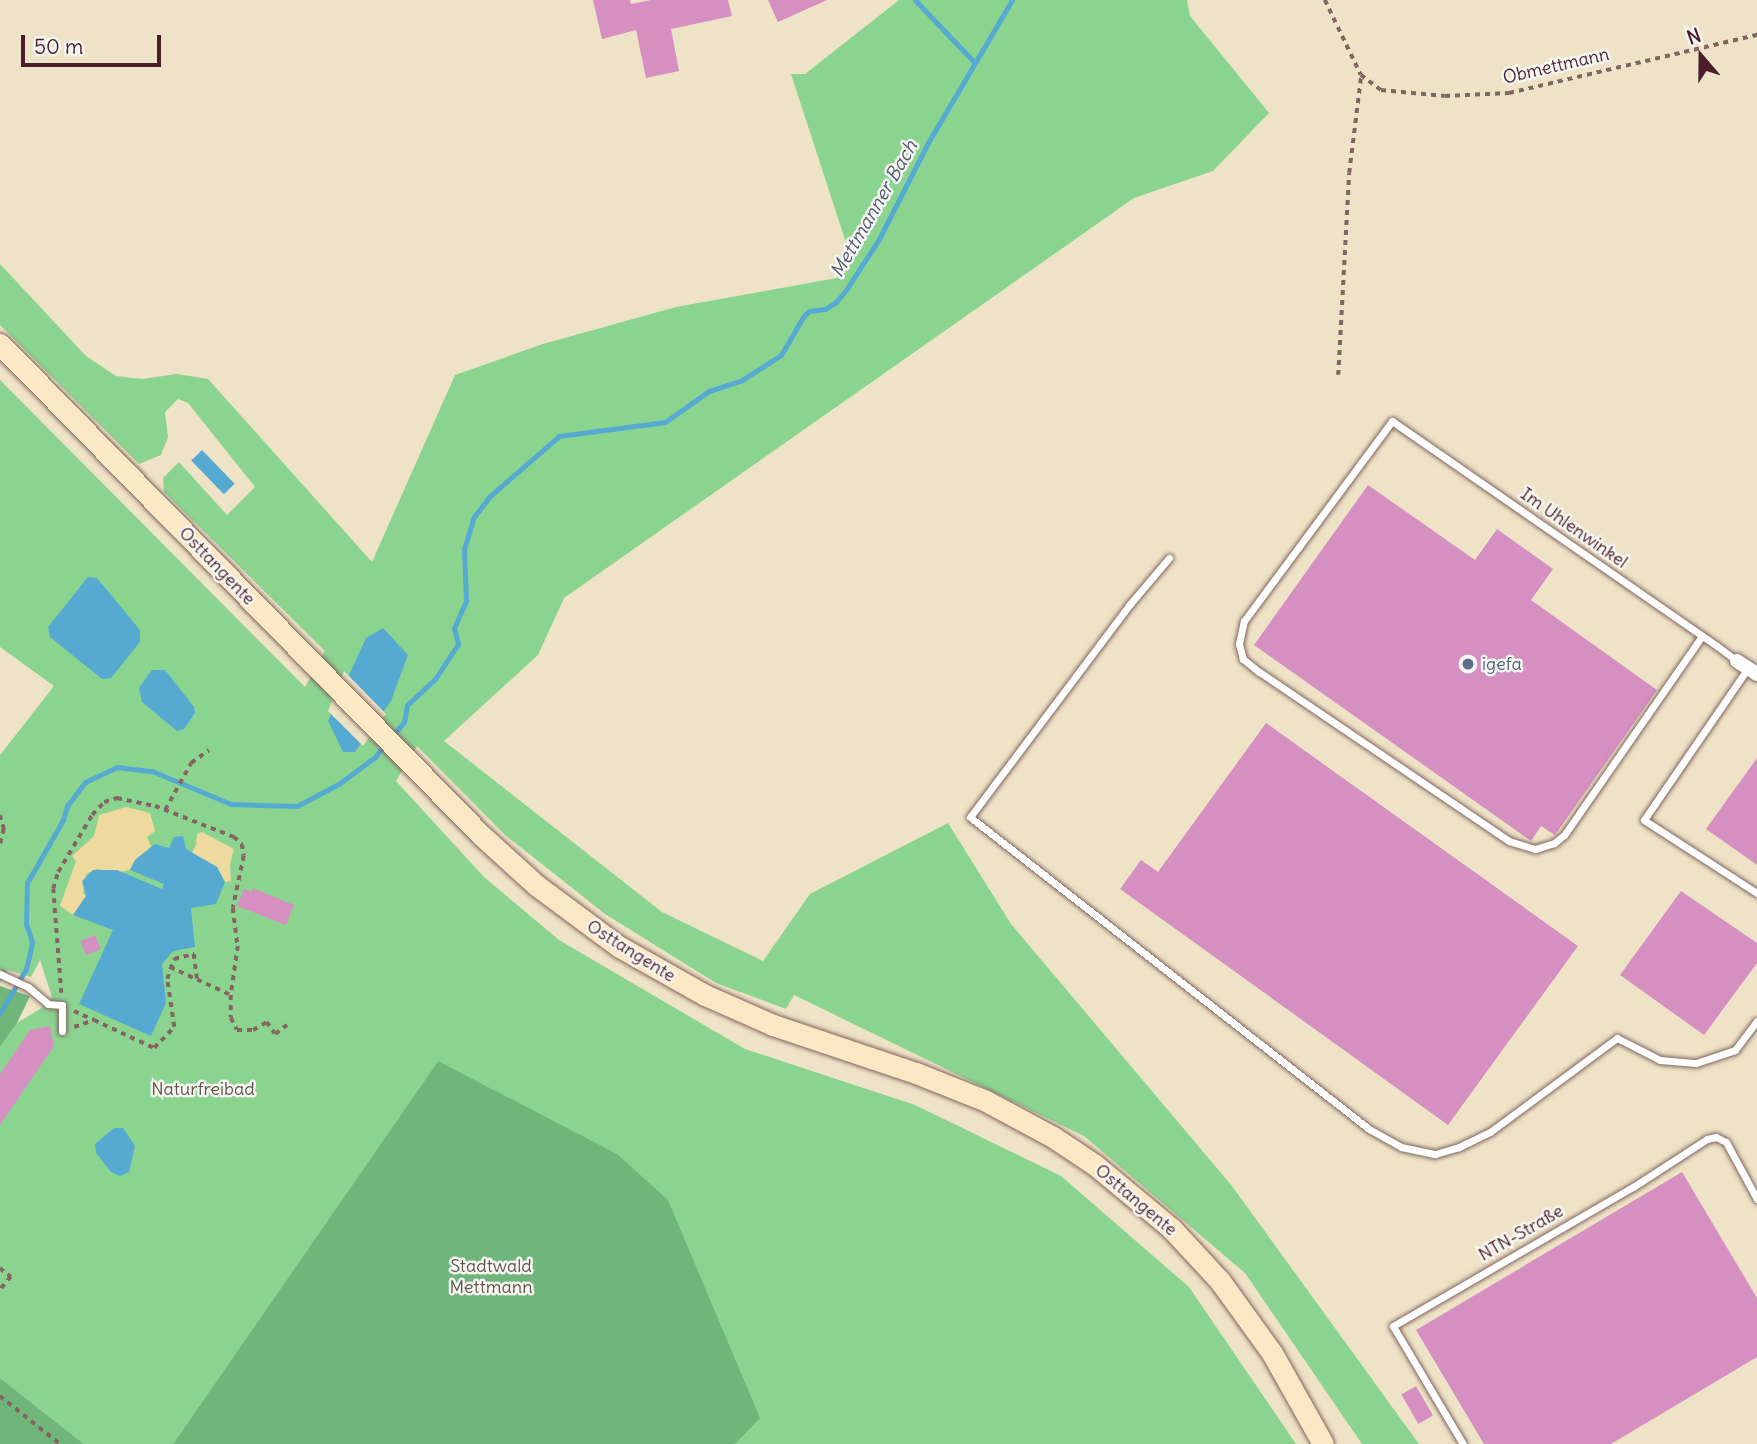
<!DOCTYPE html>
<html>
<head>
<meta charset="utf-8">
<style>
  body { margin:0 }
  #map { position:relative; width:1757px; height:1444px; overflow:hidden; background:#eee3c6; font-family:Delius,sans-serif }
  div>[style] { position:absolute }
  .green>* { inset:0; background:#8bd490 }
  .forest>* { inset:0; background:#70b67a }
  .sand>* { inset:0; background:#eeda9e }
  .water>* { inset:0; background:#56a9d1; transform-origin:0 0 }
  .pier>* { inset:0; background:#eee3c6 }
  .stream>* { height:5px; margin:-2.5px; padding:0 2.5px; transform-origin:2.5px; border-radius:2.5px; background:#56a9d1 }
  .building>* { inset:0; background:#d58fc0; transform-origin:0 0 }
  .path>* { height:3.5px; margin-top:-1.75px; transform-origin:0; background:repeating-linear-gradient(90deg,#836461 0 5px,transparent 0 10px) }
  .roads { filter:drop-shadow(0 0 2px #836461) drop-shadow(0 0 2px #836461) }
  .lane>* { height:7px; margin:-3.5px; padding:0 3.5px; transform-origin:3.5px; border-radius:3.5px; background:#fff }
  .street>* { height:14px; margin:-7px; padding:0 7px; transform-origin:7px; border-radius:7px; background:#fff }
  .secondary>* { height:21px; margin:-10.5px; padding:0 10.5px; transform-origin:10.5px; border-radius:10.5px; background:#fae7c3 }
  .dots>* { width:19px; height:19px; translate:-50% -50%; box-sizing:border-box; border:4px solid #f6f6f2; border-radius:50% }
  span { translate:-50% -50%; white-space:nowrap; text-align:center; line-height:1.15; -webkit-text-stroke:5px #f6f6f2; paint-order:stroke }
  .street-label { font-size:18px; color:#4a1f2b }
  .service-label { font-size:18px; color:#4e5e75 }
  .left { translate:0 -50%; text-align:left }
  .park-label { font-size:18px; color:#5e5549 }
  .water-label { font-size:19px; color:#4f566d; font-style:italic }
  .north { position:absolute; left:1666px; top:21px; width:70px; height:70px; -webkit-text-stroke:5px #f6f6f2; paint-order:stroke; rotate:340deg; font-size:19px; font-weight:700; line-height:28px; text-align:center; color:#4a1f2b }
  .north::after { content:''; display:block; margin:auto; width:24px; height:32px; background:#4a1f2b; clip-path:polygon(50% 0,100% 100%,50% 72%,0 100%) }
  .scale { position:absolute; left:21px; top:35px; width:140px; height:32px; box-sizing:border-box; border:4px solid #4a1f2b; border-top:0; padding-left:9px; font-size:21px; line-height:24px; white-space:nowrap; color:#4a1f2b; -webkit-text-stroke:5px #f6f6f2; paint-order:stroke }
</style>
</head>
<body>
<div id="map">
  <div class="green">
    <i style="clip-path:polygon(899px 0,1187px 0,1190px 16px,1269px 113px,1213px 171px,1134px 198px,564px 598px,538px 655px,444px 741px,662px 912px,763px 961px,810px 894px,948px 823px,1011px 924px,1232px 1186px,1419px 1444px,1362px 1444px,1245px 1273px,1084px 1136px,794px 995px,786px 1009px,716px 983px,605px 914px,505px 835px,417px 746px,396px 781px,484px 877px,559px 940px,745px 1049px,915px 1105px,1061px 1176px,1189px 1287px,1296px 1444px,735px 1444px,759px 1418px,438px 1061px,173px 1444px,84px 1444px,0 1378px,0 1047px,17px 1023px,48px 1004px,52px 997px,40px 960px,31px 977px,8px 970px,0 983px,0 755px,54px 686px,0 647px,0 380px,305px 687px,325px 651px,164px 492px,163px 478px,179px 462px,227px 515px,255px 487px,188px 403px,178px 399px,165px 412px,168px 437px,161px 455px,139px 464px,0 325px,0 264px,86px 356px,116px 376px,142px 379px,177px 374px,208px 379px,372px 562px,455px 375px,543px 344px,676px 307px,837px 278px,848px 249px,791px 74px,805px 74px)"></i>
  </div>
  <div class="forest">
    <i style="clip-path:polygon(0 986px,30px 996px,17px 1023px,0 1047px)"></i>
    <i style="clip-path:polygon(438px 1061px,617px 1154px,668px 1200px,760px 1418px,735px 1444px,173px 1444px)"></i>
    <i style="clip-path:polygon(0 1378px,84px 1444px,0 1444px)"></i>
  </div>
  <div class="sand">
    <i style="clip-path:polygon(126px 807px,150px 813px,155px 831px,147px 837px,151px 847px,135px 860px,130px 870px,111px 873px,97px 869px,86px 874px,83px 893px,86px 896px,73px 915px,60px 906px,76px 861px,72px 856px,94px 836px,99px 815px)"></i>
    <i style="clip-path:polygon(202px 832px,234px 849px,230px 864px,231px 881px,225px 882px,217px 867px,192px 853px,196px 845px,197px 834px)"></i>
  </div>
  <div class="water">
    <i style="left:202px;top:450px;width:47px;height:15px;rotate:46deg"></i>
    <i style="clip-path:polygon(88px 577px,97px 578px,140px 630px,140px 642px,111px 678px,102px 679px,50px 637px,48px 627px)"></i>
    <i style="clip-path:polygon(383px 628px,408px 655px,391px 701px,355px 752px,343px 752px,328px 721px,366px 638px)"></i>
    <i style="clip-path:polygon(152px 670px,165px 670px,194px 707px,195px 713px,184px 729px,177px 731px,142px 702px,139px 688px)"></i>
    <i style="clip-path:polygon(183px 836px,186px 849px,217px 867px,225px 882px,216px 904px,191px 908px,195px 947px,173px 951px,162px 964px,166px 1003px,151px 1036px,79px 1004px,113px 930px,73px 915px,86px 896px,82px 881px,93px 870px,117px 870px,162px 889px,164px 884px,130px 870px,135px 860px,155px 844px,169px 848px,174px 837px)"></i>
    <i style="clip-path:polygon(114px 1128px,123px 1128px,135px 1146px,129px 1172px,120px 1176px,111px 1172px,96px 1153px,95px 1144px)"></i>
  </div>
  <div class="pier">
    <i style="clip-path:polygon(344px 671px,386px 714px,363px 746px,328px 711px)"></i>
  </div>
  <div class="stream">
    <i style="left:915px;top:0;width:86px;rotate:46.4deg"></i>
    <i style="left:391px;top:737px;width:20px;rotate:-49deg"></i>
    <i style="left:404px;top:722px;width:17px;rotate:-80deg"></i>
    <i style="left:407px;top:705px;width:38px;rotate:-43deg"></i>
    <i style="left:435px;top:679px;width:42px;rotate:-56.7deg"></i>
    <i style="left:458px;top:644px;width:16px;rotate:-104deg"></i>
    <i style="left:454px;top:628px;width:30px;rotate:-66deg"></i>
    <i style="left:466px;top:601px;width:52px;rotate:-92.2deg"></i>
    <i style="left:464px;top:549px;width:34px;rotate:-73deg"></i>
    <i style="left:474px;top:517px;width:26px;rotate:-53deg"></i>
    <i style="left:490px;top:496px;width:91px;rotate:-41deg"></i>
    <i style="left:559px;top:436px;width:107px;rotate:-7.5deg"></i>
    <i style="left:665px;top:422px;width:54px;rotate:-35.2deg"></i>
    <i style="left:709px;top:391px;width:35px;rotate:-18deg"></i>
    <i style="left:742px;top:380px;width:46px;rotate:-32.7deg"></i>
    <i style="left:781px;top:355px;width:44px;rotate:-59.9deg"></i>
    <i style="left:803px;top:317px;width:8px;rotate:-45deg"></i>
    <i style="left:809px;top:311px;width:16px;rotate:-7deg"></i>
    <i style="left:825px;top:309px;width:13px;rotate:-32deg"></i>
    <i style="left:836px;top:302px;width:16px;rotate:-50deg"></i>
    <i style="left:846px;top:290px;width:61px;rotate:-57.1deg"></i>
    <i style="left:879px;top:239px;width:110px;rotate:-63deg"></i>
    <i style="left:929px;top:141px;width:164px;rotate:-59.5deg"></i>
    <i style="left:0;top:1013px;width:51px;rotate:-59.4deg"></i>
    <i style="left:26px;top:969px;width:28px;rotate:-77deg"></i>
    <i style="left:32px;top:942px;width:19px;rotate:-108deg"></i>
    <i style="left:26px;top:924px;width:41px;rotate:-88.6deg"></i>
    <i style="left:27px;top:883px;width:73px;rotate:-60.3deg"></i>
    <i style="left:63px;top:820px;width:15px;rotate:-74deg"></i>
    <i style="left:67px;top:806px;width:30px;rotate:-53deg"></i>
    <i style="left:85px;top:782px;width:35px;rotate:-25deg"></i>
    <i style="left:117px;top:767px;width:35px;rotate:7deg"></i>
    <i style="left:152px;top:771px;width:86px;rotate:22.7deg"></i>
    <i style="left:231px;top:804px;width:66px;rotate:1.7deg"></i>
    <i style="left:297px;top:806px;width:49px;rotate:-28.1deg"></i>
    <i style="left:340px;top:783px;width:44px;rotate:-36.6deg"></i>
    <i style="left:375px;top:757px;width:16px;rotate:-52deg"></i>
  </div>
  <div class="building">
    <i style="clip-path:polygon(593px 0,630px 0,631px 4px,651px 0,728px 0,732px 16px,671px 29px,679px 71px,646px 78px,636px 30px,602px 39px)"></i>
    <i style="clip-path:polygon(768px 0,827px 0,778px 22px)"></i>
    <i style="clip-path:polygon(1368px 485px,1475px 560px,1497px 529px,1553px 569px,1531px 600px,1657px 690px,1555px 835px,1541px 826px,1531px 841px,1254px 645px)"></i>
    <i style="clip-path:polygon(1266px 723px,1578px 946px,1448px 1125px,1120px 889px,1141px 860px,1158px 872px)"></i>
    <i style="clip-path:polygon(1757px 758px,1757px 865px,1706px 829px)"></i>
    <i style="clip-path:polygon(253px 888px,294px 905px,286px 925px,237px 906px,244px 889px,252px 892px)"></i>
    <i style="clip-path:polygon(1681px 891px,1757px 943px,1757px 963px,1704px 1035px,1620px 975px)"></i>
    <i style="left:95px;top:935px;width:15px;height:16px;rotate:67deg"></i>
    <i style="clip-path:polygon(50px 1026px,54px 1046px,0 1125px,0 1074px,30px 1030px)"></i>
    <i style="clip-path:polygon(1682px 1172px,1757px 1298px,1757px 1357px,1611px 1444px,1484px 1444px,1416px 1330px)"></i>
    <i style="left:1416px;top:1386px;width:34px;height:17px;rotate:60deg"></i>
  </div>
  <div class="path">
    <i style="left:1325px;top:0;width:83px;rotate:64.4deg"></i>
    <i style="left:1361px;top:75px;width:25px;rotate:37deg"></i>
    <i style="left:1381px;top:90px;width:64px;rotate:5.4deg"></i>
    <i style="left:1445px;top:96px;width:64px;rotate:-2.7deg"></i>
    <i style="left:1509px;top:93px;width:255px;rotate:-13.2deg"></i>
    <i style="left:1338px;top:375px;width:202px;rotate:-86.9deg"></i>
    <i style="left:1349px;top:173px;width:99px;rotate:-83deg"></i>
    <i style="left:165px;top:810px;width:54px;rotate:-61deg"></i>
    <i style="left:191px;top:763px;width:22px;rotate:-36deg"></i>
    <i style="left:0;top:815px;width:15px;rotate:74deg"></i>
    <i style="left:4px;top:829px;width:16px;rotate:104deg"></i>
    <i style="left:170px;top:967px;width:67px;rotate:24.7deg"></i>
    <i style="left:231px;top:995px;width:23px;rotate:90deg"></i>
    <i style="left:231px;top:1018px;width:13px;rotate:63deg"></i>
    <i style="left:237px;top:1030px;width:16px"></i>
    <i style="left:253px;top:1030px;width:16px;rotate:-30deg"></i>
    <i style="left:267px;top:1022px;width:14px;rotate:56deg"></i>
    <i style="left:275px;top:1034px;width:15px;rotate:-37deg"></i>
    <i style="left:61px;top:993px;width:104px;rotate:-94.4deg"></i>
    <i style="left:53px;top:889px;width:18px;rotate:-74deg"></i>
    <i style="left:58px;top:872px;width:66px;rotate:-59.2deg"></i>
    <i style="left:92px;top:815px;width:18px;rotate:-47deg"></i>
    <i style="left:104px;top:802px;width:14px;rotate:-17deg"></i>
    <i style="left:117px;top:798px;width:39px;rotate:12deg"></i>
    <i style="left:155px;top:806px;width:85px;rotate:21.4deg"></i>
    <i style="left:234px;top:837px;width:11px;rotate:41deg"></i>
    <i style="left:242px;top:844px;width:12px;rotate:81deg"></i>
    <i style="left:244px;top:856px;width:53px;rotate:101.9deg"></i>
    <i style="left:233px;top:908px;width:38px;rotate:83deg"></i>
    <i style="left:238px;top:946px;width:49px;rotate:98.1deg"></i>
    <i style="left:74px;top:1011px;width:22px;rotate:24deg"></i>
    <i style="left:74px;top:1027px;width:21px;rotate:-19deg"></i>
    <i style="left:94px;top:1020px;width:66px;rotate:25deg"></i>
    <i style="left:154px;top:1048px;width:29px;rotate:-46deg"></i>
    <i style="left:174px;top:1027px;width:49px;rotate:-98.3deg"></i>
    <i style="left:167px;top:979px;width:21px;rotate:-71deg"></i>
    <i style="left:174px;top:959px;width:21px;rotate:-14deg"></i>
    <i style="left:194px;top:954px;width:25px;rotate:83deg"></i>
    <i style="left:0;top:1268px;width:14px;rotate:39deg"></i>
    <i style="left:11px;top:1277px;width:17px;rotate:130deg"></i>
    <i style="left:0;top:1396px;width:77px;rotate:38.7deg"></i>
  </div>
  <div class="roads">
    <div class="lane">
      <i style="left:1169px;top:558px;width:60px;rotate:130.3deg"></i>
      <i style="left:1130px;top:604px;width:266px;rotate:126.9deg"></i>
      <i style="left:970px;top:817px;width:507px;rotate:38.02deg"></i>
      <i style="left:1369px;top:1129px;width:37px;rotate:29deg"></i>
      <i style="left:1401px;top:1147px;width:35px;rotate:12deg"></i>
      <i style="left:1435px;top:1154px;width:25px;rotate:-16deg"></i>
      <i style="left:1459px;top:1147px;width:34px;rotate:-26deg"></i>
      <i style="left:1490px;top:1132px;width:158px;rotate:-36.5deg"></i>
      <i style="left:1617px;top:1038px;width:48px;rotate:27.1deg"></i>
      <i style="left:1660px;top:1060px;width:36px;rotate:5deg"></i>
      <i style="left:1696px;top:1063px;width:41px;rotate:-18.4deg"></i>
      <i style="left:1735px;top:1050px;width:36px;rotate:-53deg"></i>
      <i style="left:1702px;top:636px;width:242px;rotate:124.7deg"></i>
      <i style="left:1564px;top:835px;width:13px;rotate:141deg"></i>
      <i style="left:1554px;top:843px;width:20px;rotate:162deg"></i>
      <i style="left:1535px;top:849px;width:27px;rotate:-163deg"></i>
      <i style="left:1509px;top:841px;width:302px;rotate:-145.9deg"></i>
      <i style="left:1259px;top:672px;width:21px;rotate:-141deg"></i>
      <i style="left:1243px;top:659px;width:16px;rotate:-105deg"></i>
      <i style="left:1239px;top:644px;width:24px;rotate:-78deg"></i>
      <i style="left:1244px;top:621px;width:249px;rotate:-53.5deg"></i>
      <i style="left:1392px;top:421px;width:395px;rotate:34.7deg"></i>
      <i style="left:1717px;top:646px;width:25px;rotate:37deg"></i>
      <i style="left:1748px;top:668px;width:184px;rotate:124.4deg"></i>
      <i style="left:1644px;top:820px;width:135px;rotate:32.9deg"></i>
      <i style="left:0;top:974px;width:31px;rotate:25deg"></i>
      <i style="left:28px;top:987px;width:26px;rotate:40deg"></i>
      <i style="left:48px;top:1004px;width:14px;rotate:4deg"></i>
      <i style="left:62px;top:1005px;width:26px;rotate:90deg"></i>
      <i style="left:1463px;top:1444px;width:137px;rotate:-120.7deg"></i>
      <i style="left:1393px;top:1326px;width:277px;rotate:-30.1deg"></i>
      <i style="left:1633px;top:1187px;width:88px;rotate:-33deg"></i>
      <i style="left:1707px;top:1139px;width:9px;rotate:-13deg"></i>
      <i style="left:1716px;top:1137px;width:11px;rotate:27deg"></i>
      <i style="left:1726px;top:1142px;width:65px;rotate:61.5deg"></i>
    </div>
    <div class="street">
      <i style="left:1737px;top:661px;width:24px;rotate:33deg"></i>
    </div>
    <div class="secondary">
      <i style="left:0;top:344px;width:687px;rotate:45.59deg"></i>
      <i style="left:481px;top:835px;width:74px;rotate:42.3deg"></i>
      <i style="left:536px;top:885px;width:102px;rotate:36.6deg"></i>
      <i style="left:618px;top:946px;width:100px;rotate:29.4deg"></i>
      <i style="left:705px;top:995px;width:74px;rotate:23.8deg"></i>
      <i style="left:773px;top:1025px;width:151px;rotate:18.6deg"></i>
      <i style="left:916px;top:1073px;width:75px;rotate:21.8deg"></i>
      <i style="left:986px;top:1101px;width:76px;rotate:28.2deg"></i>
      <i style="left:1053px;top:1137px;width:50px;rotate:33.7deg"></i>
      <i style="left:1095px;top:1165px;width:99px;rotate:39.7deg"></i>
      <i style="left:1171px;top:1228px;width:72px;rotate:47.2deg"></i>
      <i style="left:1220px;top:1281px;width:89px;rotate:54.2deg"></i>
      <i style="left:1272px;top:1353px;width:104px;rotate:60.7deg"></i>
    </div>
  </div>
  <div class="dots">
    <i style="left:1468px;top:664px;background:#5c6f8a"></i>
  </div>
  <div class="street-label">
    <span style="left:1556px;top:66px;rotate:-13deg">Obmettmann</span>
    <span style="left:1574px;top:528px;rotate:35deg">Im Uhlenwinkel</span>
    <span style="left:217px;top:566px;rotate:46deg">Osttangente</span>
    <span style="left:631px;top:951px;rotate:32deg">Osttangente</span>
    <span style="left:1136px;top:1200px;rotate:40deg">Osttangente</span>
    <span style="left:1521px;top:1233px;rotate:-30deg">NTN-Straße</span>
  </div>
  <div class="service-label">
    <span class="left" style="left:1482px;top:664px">igefa</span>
  </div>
  <div class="park-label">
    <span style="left:203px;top:1089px">Naturfreibad</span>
    <span style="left:491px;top:1277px">Stadtwald<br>Mettmann</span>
  </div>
  <div class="water-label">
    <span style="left:874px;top:209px;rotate:-60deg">Mettmanner Bach</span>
  </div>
  <div class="north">N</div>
  <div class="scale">50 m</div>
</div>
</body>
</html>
